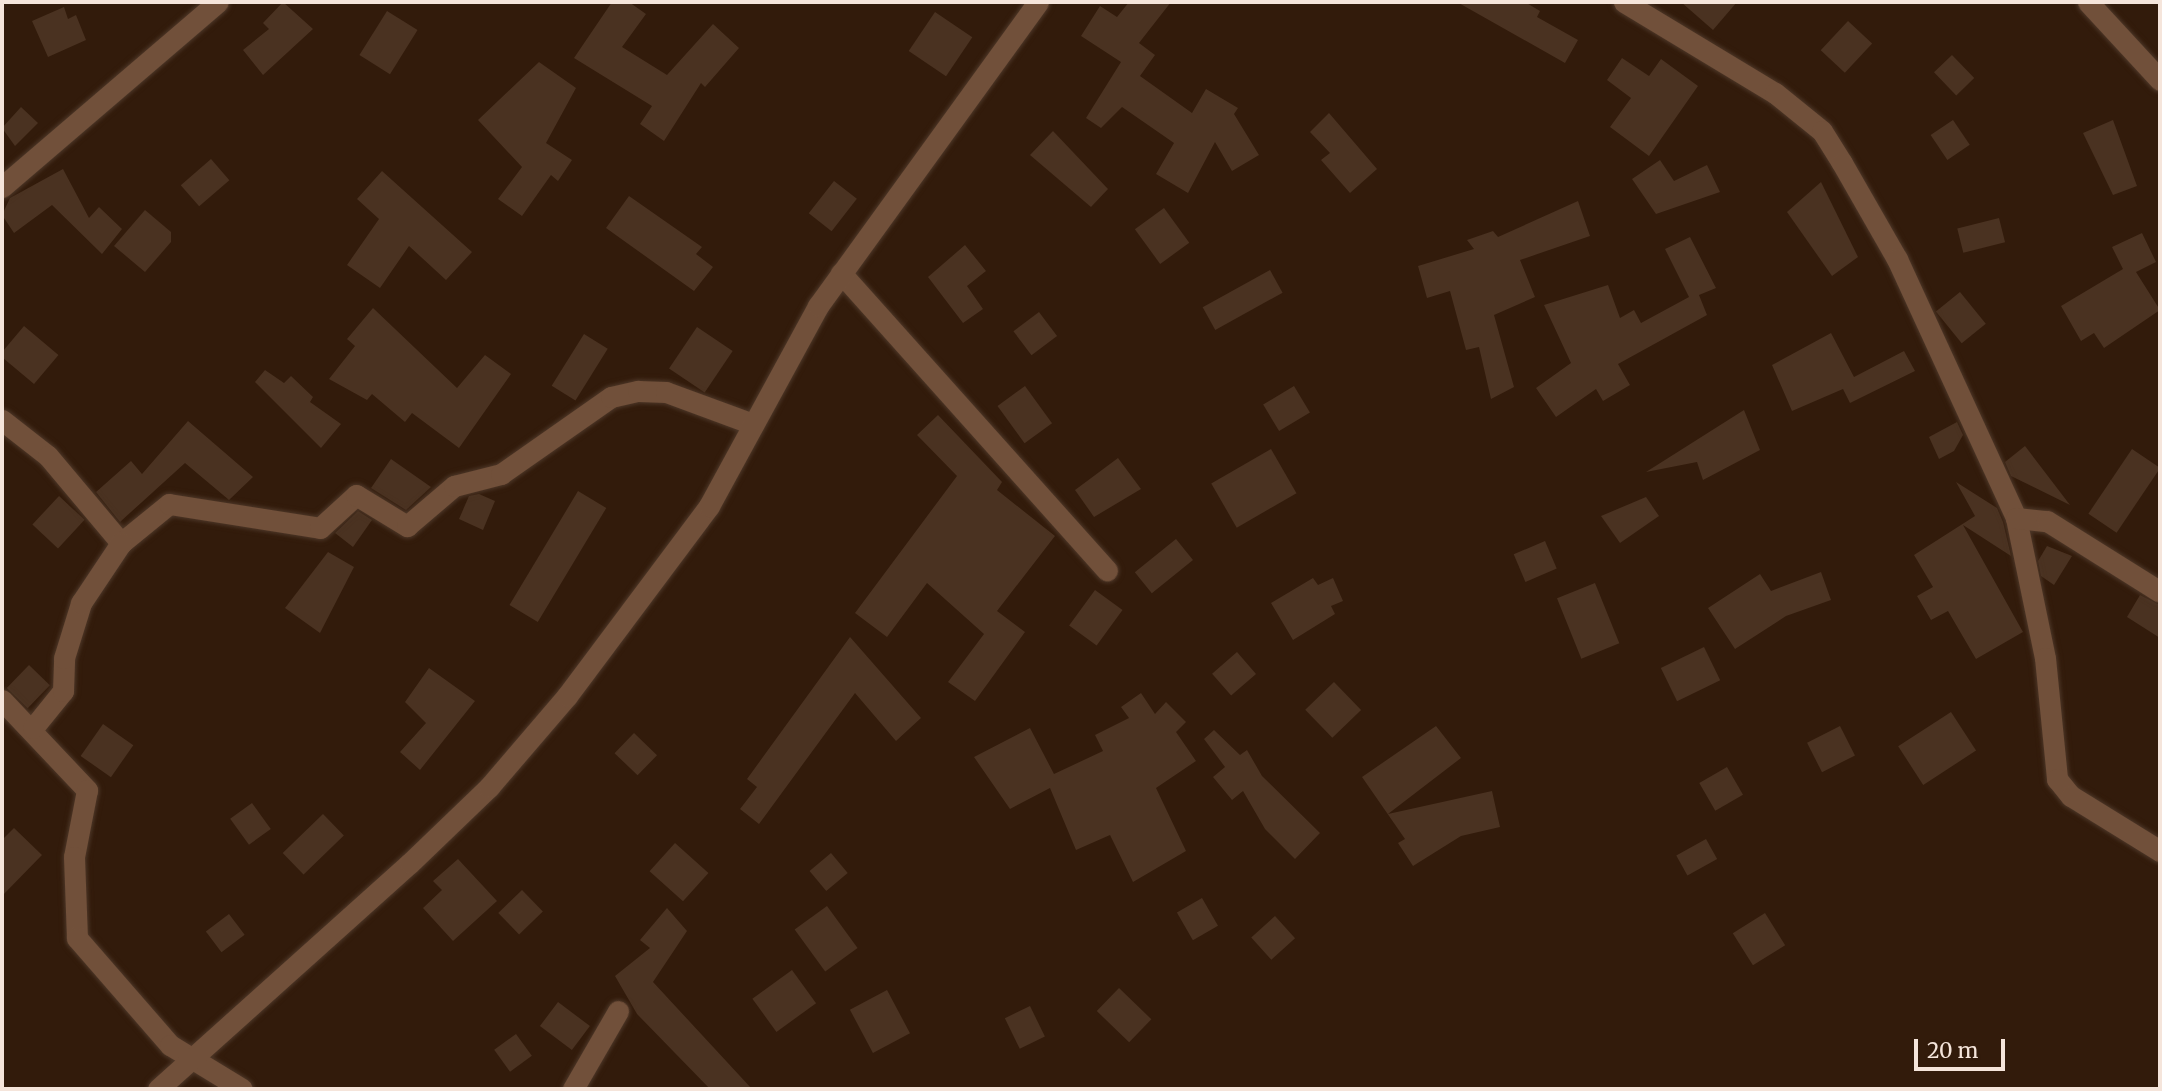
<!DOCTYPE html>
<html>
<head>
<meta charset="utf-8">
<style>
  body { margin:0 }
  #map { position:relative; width:2162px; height:1091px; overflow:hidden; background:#321b0b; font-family:Merriweather,serif }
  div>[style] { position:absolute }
  .building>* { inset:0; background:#4a3221; transform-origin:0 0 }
  .roads { filter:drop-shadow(0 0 2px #4d3728) drop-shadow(0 0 2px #4d3728) }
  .minor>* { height:21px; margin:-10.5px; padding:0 10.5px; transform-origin:10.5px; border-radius:10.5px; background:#71503a }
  span { translate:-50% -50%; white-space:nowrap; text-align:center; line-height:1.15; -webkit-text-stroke:5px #321b0b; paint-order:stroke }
  .frame { position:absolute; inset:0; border:4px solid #f5e5db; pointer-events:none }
  .scale { position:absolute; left:1914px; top:1039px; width:91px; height:32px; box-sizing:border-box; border:4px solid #f5e5db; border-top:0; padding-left:9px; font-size:21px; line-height:24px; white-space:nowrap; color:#f5e5db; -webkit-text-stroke:5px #321b0b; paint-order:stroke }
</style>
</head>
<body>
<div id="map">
  <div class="building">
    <i style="clip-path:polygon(283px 2px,313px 29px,263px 75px,243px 50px,269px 29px,263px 23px)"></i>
    <i style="clip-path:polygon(612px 2px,629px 2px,646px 14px,622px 47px,667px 75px,713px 24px,739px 48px,705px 87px,701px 83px,664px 141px,640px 124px,652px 106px,574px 58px)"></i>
    <i style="clip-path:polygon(1129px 2px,1171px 2px,1139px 43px,1155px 55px,1140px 76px,1192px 113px,1206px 89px,1238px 108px,1234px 114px,1259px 155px,1232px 171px,1215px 142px,1188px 193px,1156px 174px,1174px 143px,1122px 107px,1101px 128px,1086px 118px,1121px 62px,1081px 36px,1100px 6px,1117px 17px)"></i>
    <i style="clip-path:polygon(1457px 2px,1525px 2px,1540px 11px,1537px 17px,1578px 40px,1565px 63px)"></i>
    <i style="clip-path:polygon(1681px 2px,1737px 2px,1713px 30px)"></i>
    <i style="clip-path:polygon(64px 7px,68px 19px,76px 15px,86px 40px,48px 57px,32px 21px)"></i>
    <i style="left:387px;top:11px;width:36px;height:52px;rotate:32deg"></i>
    <i style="left:935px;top:12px;width:45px;height:47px;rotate:34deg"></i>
    <i style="left:1848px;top:21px;width:33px;height:40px;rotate:43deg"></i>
    <i style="left:1952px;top:55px;width:32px;height:25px;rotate:46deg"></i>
    <i style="clip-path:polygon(1622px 58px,1649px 76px,1661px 59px,1698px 86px,1649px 156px,1610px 127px,1631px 98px,1607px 80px)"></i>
    <i style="clip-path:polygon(539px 62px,576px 88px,546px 143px,572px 160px,558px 181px,551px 175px,522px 216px,498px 199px,522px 167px,478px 120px)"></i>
    <i style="clip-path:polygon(21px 107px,38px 123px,15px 146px,2px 128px)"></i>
    <i style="clip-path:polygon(1329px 113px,1377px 169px,1350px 193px,1321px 160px,1330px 153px,1310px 132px)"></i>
    <i style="left:1953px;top:120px;width:30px;height:27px;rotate:56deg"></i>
    <i style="clip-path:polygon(2113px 120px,2137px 186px,2113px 195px,2083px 133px)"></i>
    <i style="clip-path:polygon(1053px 131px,1108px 189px,1091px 207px,1030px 155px)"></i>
    <i style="left:211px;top:159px;width:28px;height:40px;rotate:49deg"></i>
    <i style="clip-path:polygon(1660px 160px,1674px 181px,1707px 165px,1720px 192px,1656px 214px,1632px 179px)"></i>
    <i style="clip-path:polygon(63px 169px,89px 218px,99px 207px,122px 229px,102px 254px,52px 205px,14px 233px,2px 215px,10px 198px)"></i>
    <i style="clip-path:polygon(382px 171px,472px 252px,446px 280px,409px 246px,380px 288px,347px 265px,379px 219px,357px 199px)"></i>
    <i style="left:834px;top:181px;width:29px;height:41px;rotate:38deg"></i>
    <i style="clip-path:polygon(1821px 182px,1858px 257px,1832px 276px,1787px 212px)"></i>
    <i style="clip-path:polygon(629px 196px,702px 247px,696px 254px,713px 267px,694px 291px,606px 228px)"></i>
    <i style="clip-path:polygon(1578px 201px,1590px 236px,1520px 260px,1535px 297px,1494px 315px,1514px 387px,1491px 399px,1479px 347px,1466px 350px,1450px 291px,1427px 298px,1418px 266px,1474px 249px,1467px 240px,1493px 231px,1498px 237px)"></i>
    <i style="left:1164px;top:208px;width:43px;height:36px;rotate:54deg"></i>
    <i style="clip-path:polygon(145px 210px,171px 232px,171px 242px,145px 272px,114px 246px)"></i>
    <i style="left:1999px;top:218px;width:25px;height:43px;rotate:76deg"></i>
    <i style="clip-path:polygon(2142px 233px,2156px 262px,2136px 272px,2160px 310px,2104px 348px,2094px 333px,2081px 341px,2061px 306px,2123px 269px,2112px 247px)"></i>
    <i style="clip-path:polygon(1690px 237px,1716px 288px,1699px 295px,1707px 315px,1618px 364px,1630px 385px,1603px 401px,1596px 389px,1556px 417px,1536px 388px,1571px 363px,1544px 305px,1608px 285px,1620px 318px,1634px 310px,1641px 323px,1689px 297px,1665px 249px)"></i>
    <i style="clip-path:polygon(965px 245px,986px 271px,967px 286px,983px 309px,963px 323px,928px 277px)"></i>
    <i style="left:1270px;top:270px;width:26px;height:77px;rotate:61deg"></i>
    <i style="left:1960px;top:292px;width:41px;height:31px;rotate:51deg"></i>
    <i style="clip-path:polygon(373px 308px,457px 388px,485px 355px,511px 374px,459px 448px,412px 413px,405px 422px,372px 394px,367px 400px,329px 379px,355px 346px,347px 339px)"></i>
    <i style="left:1039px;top:312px;width:30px;height:32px;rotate:53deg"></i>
    <i style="left:24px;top:326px;width:45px;height:38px;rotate:40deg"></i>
    <i style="left:697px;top:327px;width:43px;height:50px;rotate:34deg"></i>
    <i style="clip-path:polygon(1831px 333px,1854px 377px,1904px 351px,1915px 371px,1850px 403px,1843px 389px,1792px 411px,1772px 365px)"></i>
    <i style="left:584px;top:334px;width:28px;height:61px;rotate:32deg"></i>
    <i style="clip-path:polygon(265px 370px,284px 383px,291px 376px,313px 397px,310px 402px,341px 424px,321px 448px,255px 382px)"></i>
    <i style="left:1025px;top:386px;width:46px;height:34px;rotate:54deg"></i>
    <i style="left:1294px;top:386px;width:31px;height:36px;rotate:59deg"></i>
    <i style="clip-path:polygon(1744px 410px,1760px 450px,1703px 480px,1697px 462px,1646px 472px)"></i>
    <i style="clip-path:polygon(938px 415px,1002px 482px,997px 490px,1055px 536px,997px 611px,1025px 632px,975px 701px,948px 682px,984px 634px,927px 583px,887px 637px,855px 613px,957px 476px,917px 435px)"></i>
    <i style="clip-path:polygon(188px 421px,253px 477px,229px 500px,185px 463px,120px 522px,96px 492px,131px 461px,142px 474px)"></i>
    <i style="clip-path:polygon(1957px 422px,1963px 435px,1954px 451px,1939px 459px,1929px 437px)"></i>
    <i style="clip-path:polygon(2025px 446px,2070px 505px,2011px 476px,2005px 462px)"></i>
    <i style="left:1271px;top:449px;width:51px;height:69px;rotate:60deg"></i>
    <i style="left:2132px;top:449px;width:34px;height:78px;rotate:34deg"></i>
    <i style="clip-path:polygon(1118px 458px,1141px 489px,1094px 517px,1075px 490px)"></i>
    <i style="clip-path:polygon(391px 459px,431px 487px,406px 510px,371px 488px)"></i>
    <i style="clip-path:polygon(1956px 482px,1997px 508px,2003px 522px,2011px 556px,1963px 525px,2023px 632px,1976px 659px,1948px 611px,1931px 620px,1917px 596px,1933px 587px,1914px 555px,1975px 516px)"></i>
    <i style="left:578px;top:491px;width:33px;height:133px;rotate:31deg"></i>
    <i style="clip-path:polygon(479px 494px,495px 501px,483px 530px,459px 519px,469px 496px)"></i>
    <i style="left:59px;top:496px;width:35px;height:39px;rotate:43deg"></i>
    <i style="clip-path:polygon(1646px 497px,1659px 516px,1620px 543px,1601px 516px)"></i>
    <i style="clip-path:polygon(358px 511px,372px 520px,353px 547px,335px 533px)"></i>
    <i style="left:1176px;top:539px;width:27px;height:53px;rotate:51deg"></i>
    <i style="left:1545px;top:541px;width:30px;height:34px;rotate:67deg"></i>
    <i style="clip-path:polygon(2047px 546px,2072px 556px,2054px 585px,2041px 576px,2038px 561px)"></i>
    <i style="clip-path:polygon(328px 552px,354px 567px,320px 633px,285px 608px)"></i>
    <i style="clip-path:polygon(1821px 572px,1831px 600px,1786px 616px,1735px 649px,1708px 608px,1760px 574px,1771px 591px)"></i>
    <i style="clip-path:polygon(1313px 578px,1318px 585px,1333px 578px,1343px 601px,1331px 606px,1335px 614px,1293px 640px,1271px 603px)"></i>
    <i style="left:1595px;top:583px;width:65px;height:41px;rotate:68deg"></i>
    <i style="left:1095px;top:590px;width:34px;height:44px;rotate:36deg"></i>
    <i style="clip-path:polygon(2140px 595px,2160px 605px,2160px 638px,2127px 617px)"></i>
    <i style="clip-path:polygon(850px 637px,921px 718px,896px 741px,855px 693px,759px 824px,740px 809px,757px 787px,747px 779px)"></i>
    <i style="left:1704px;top:647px;width:37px;height:48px;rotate:64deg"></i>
    <i style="left:1237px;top:652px;width:29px;height:33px;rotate:49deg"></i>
    <i style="left:29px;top:665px;width:29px;height:32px;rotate:44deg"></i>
    <i style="clip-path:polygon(429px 668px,475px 701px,420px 770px,400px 752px,426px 723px,405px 702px)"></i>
    <i style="left:1334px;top:682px;width:39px;height:40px;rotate:46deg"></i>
    <i style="clip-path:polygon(1141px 693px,1155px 714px,1166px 702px,1186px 722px,1176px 732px,1196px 761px,1156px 788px,1186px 851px,1133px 882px,1110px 835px,1076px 850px,1050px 788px,1010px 809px,974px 757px,1030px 728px,1054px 774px,1103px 751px,1095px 735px,1129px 718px,1121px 707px)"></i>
    <i style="left:1951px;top:712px;width:46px;height:63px;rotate:57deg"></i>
    <i style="left:103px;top:724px;width:37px;height:39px;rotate:35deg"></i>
    <i style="clip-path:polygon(1436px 726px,1461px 758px,1388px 814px,1492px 791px,1500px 827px,1461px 836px,1413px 866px,1398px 843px,1405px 839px,1362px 777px)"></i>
    <i style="left:1840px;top:726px;width:33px;height:37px;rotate:63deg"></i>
    <i style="clip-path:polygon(1214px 730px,1240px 755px,1247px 750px,1262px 776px,1320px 833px,1295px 859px,1265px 829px,1243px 791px,1232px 800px,1213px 777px,1225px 767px,1204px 739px)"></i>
    <i style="left:634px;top:733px;width:32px;height:28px;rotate:44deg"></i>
    <i style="left:1727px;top:767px;width:32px;height:32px;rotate:60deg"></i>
    <i style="left:252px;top:803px;width:32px;height:27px;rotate:54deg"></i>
    <i style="left:323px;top:814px;width:30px;height:56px;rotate:46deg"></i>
    <i style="clip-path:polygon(14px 828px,42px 855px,2px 896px,2px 840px)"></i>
    <i style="left:1706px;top:839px;width:23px;height:34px;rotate:61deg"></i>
    <i style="left:675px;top:843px;width:45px;height:38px;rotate:42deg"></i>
    <i style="left:831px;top:853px;width:26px;height:28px;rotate:50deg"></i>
    <i style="clip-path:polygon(458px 859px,497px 901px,453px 941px,423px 908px,442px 890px,433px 881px)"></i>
    <i style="left:522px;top:890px;width:30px;height:33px;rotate:46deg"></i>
    <i style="left:1202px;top:898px;width:32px;height:29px;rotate:60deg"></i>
    <i style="left:827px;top:906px;width:52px;height:40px;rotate:54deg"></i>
    <i style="clip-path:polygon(667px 908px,687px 931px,653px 982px,752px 1089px,710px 1089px,637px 1014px,615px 976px,650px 948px,640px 940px)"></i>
    <i style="left:1765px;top:913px;width:38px;height:38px;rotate:58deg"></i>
    <i style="left:229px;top:914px;width:26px;height:29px;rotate:53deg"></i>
    <i style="left:1275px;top:916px;width:30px;height:32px;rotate:48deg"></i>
    <i style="left:792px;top:970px;width:41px;height:49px;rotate:54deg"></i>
    <i style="left:1119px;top:988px;width:45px;height:32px;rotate:44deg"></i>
    <i style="left:887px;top:990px;width:49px;height:42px;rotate:62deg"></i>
    <i style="left:558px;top:1002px;width:40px;height:30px;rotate:37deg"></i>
    <i style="left:1030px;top:1006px;width:34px;height:28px;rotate:64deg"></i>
    <i style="left:516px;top:1034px;width:27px;height:27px;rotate:54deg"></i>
  </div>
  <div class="roads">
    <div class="minor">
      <i style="left:1624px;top:2px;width:176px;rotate:31.1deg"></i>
      <i style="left:1775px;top:93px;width:60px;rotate:39deg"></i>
      <i style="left:1822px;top:131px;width:38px;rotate:58deg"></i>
      <i style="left:1842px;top:163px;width:111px;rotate:60.2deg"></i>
      <i style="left:1897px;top:259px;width:285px;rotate:65.3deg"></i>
      <i style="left:2016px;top:518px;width:143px;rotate:78.3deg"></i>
      <i style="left:2045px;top:658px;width:122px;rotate:84.3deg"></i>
      <i style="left:2057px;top:779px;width:22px;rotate:51deg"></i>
      <i style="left:2071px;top:796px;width:105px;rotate:31.7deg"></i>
      <i style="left:2088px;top:2px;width:106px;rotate:47.3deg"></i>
      <i style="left:2px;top:187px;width:284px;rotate:-40.6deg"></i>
      <i style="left:841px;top:273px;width:399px;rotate:48.2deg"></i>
      <i style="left:2px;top:420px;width:58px;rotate:38deg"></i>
      <i style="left:48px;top:456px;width:114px;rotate:50deg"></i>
      <i style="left:121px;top:543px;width:62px;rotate:-39.1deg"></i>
      <i style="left:169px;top:504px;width:153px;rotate:9deg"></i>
      <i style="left:320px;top:528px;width:49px;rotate:-42.5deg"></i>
      <i style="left:356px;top:495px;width:60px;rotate:31.3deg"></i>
      <i style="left:407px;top:526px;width:62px;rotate:-40.4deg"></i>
      <i style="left:454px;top:486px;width:49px;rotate:-14.3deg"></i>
      <i style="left:501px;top:474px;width:134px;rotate:-35deg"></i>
      <i style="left:611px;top:397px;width:28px;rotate:-13deg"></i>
      <i style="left:638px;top:391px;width:28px;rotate:2deg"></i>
      <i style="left:666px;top:392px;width:93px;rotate:20.2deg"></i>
      <i style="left:2016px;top:518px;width:31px;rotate:6deg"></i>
      <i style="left:2047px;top:521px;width:133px;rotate:32.1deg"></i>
      <i style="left:2px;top:700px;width:124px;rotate:46.6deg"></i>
      <i style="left:87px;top:790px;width:68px;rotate:101deg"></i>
      <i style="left:74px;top:857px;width:81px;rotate:87.9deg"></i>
      <i style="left:77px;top:938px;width:142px;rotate:49deg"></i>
      <i style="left:170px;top:1045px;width:84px;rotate:31.4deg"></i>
      <i style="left:33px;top:728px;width:48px;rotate:-51deg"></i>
      <i style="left:63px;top:691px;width:33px;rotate:-88deg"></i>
      <i style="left:64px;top:658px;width:58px;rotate:-72.8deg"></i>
      <i style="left:81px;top:603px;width:72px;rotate:-56.3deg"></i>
      <i style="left:158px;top:1089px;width:338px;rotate:-41.9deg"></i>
      <i style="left:410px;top:863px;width:110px;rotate:-43.9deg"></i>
      <i style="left:489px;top:787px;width:120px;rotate:-49.4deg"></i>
      <i style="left:567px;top:696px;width:237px;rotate:-53.2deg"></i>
      <i style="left:709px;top:506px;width:228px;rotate:-61.4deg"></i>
      <i style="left:818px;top:306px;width:375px;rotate:-54.1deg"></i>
      <i style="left:573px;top:1089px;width:90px;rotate:-60deg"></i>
    </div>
  </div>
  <div class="frame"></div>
  <div class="scale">20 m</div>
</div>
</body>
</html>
